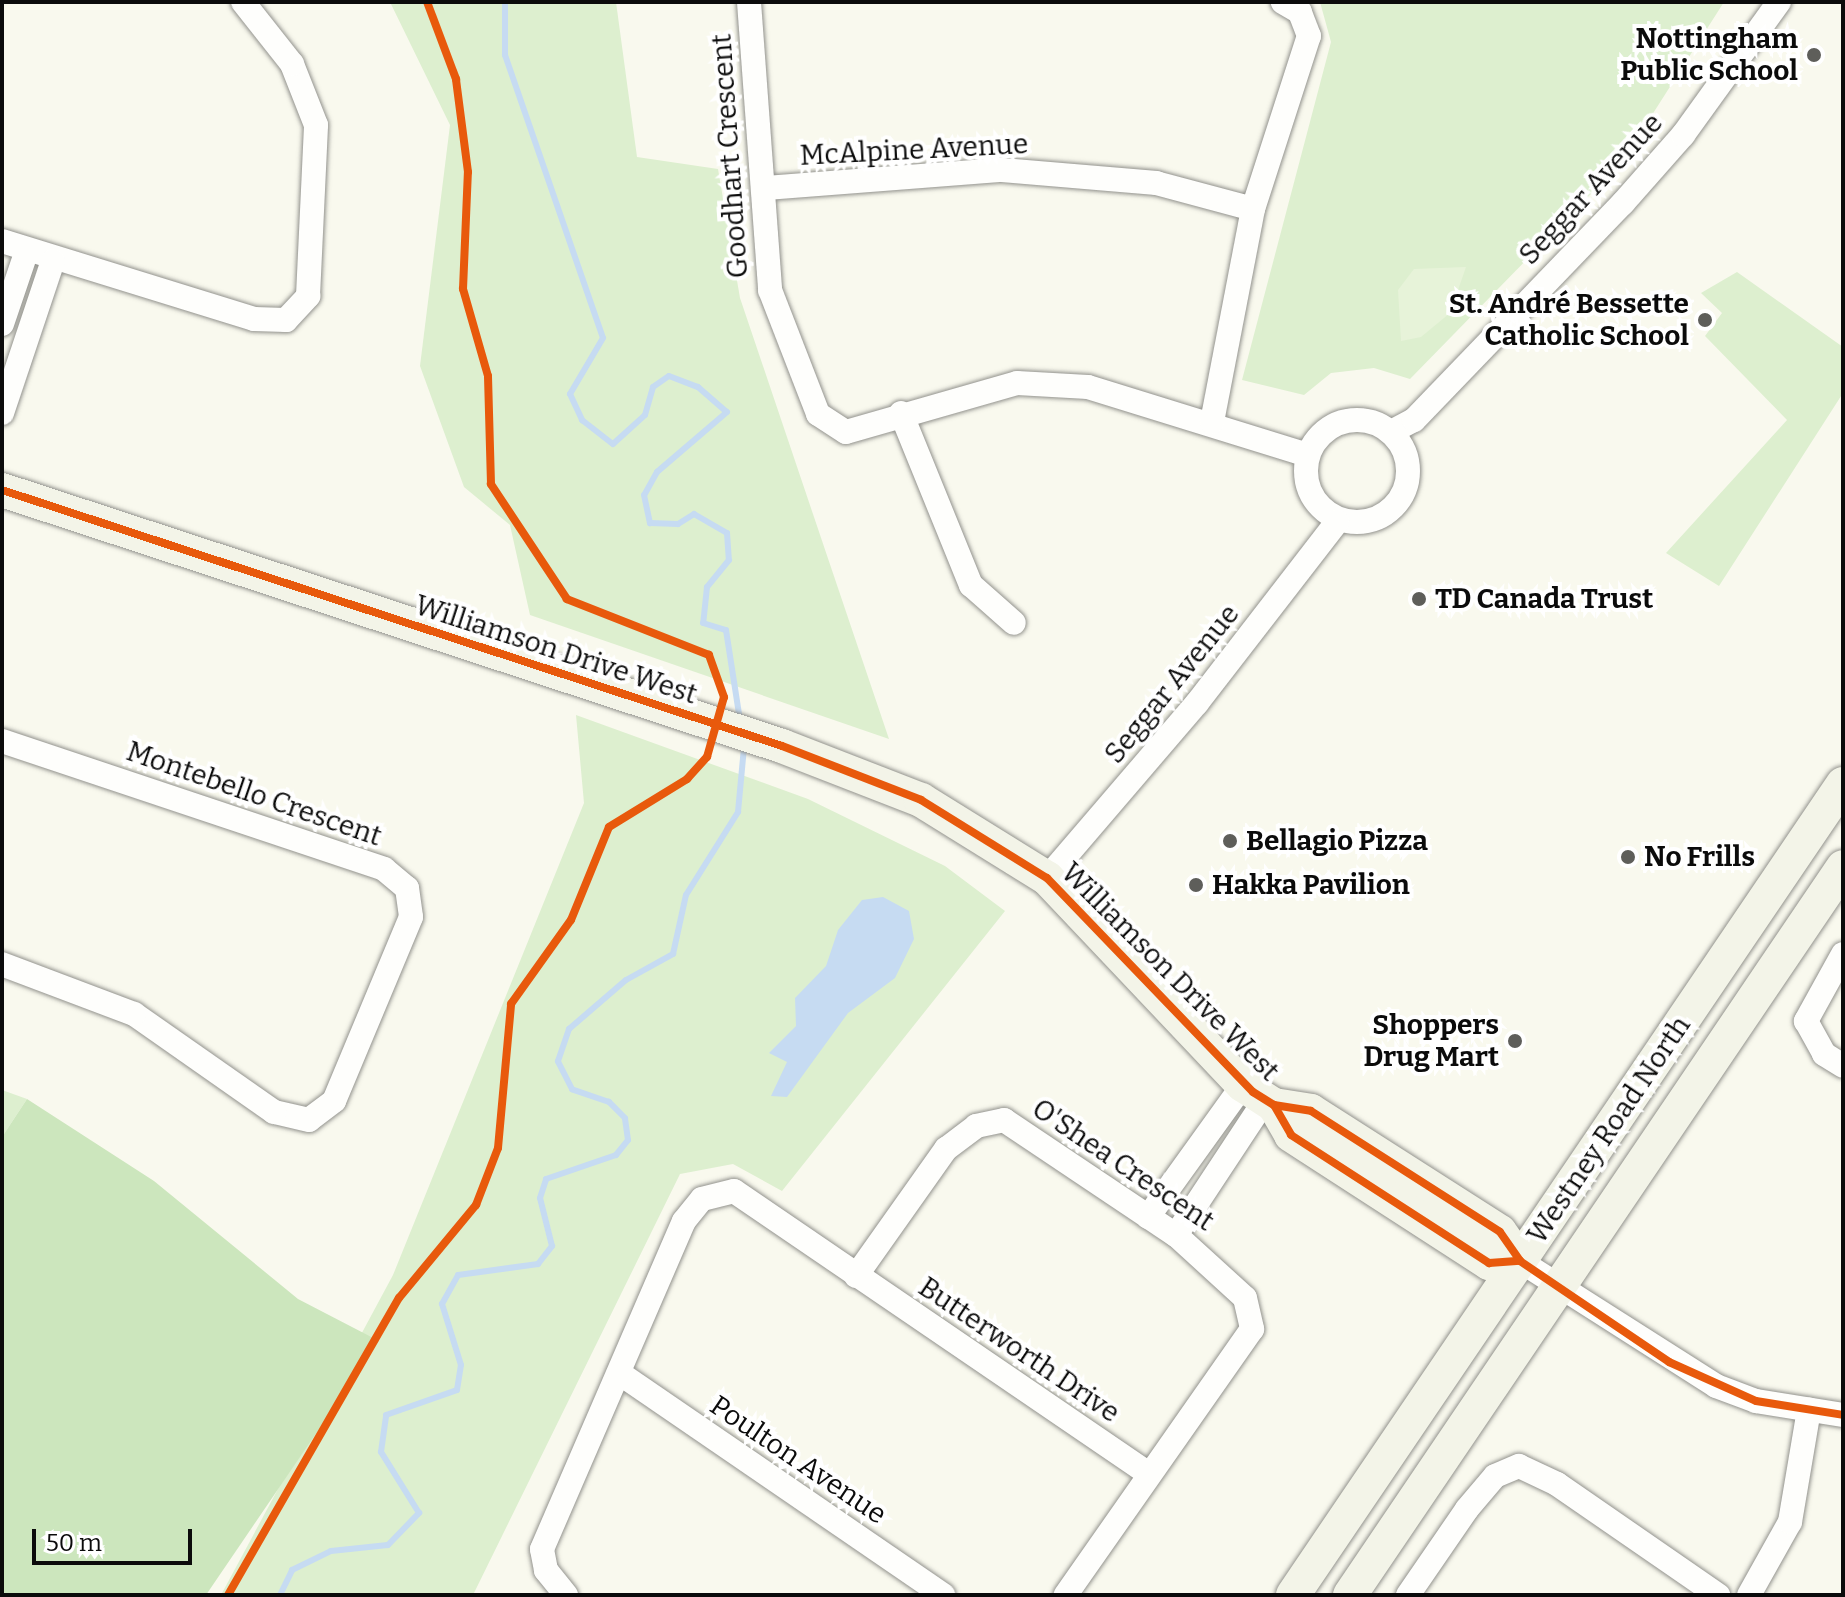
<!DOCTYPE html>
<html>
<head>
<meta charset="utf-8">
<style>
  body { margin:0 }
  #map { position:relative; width:1845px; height:1597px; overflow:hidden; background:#f9f9ee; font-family:Bitter,serif }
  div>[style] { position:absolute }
  .green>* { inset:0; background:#ddefcf }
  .forest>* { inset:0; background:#cce6bd }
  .pitch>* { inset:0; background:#e7f3d9 }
  .water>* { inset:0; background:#c6dbf2 }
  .stream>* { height:6px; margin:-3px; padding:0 3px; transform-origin:3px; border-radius:3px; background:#c6dbf2 }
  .roads { filter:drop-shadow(0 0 2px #92928d) drop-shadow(0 0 2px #92928d) }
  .street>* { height:24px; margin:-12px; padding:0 12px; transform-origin:12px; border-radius:12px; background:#fefefc }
  .street>.ring { margin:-12px; padding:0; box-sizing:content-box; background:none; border:24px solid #fefefc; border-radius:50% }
  .secondary>* { height:34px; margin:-17px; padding:0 17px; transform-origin:17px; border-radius:17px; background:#f3f4e8 }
  .cycleway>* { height:8px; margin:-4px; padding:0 4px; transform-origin:4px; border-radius:4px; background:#e8590c }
  .dots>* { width:22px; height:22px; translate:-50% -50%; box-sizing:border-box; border:4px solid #fff; border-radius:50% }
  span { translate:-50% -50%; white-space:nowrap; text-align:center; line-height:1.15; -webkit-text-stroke:8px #fff; paint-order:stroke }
  .poi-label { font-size:28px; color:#0b0b0b; font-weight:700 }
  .right { translate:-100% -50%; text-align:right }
  .left { translate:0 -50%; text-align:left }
  .street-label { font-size:28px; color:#0b0b0b }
  .frame { position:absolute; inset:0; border:4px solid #0b0b0b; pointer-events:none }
  .scale { position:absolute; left:32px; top:1529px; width:160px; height:36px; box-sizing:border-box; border:4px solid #0b0b0b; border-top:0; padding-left:10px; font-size:24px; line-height:28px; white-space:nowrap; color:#0b0b0b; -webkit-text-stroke:6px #fff; paint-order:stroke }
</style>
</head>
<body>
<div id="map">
  <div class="green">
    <i style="clip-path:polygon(390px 2px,616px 2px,637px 157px,718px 169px,740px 298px,889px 739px,530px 615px,510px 525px,464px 487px,420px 366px,450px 125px)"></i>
    <i style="clip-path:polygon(1320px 2px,1724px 2px,1622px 162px,1410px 379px,1374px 368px,1331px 373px,1304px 395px,1242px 380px,1331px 42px)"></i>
    <i style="clip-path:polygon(1737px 272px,1843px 347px,1843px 393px,1719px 586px,1666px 553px,1787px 420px,1705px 336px,1722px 313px,1701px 293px)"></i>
    <i style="clip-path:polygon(576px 715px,808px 799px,945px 866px,1005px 911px,782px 1191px,733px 1164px,680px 1174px,473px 1595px,221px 1595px,393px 1275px,584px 803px)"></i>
    <i style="clip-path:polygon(2px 1090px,27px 1099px,2px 1137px)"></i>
  </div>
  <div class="forest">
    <i style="clip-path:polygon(27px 1099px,154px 1181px,298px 1299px,379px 1341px,206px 1595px,2px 1595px,2px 1137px)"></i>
  </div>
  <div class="pitch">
    <i style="clip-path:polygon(1466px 267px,1450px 313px,1421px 337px,1401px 341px,1398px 290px,1414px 269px)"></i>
  </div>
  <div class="water">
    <i style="clip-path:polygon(883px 897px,909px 911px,914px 939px,895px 978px,848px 1013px,787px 1097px,771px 1096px,787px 1062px,769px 1053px,796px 1026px,795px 998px,826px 966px,838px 930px,862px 900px)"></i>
  </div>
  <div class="stream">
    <i style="left:505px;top:2px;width:53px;rotate:90deg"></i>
    <i style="left:505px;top:55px;width:299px;rotate:70.9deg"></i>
    <i style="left:603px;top:338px;width:65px;rotate:120.5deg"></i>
    <i style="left:570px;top:394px;width:29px;rotate:65deg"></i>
    <i style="left:582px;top:420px;width:39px;rotate:38deg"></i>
    <i style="left:613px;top:444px;width:43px;rotate:-42.2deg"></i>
    <i style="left:645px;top:415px;width:29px;rotate:-74deg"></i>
    <i style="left:653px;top:387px;width:19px;rotate:-35deg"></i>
    <i style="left:669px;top:376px;width:31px;rotate:21deg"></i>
    <i style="left:698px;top:387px;width:38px;rotate:41deg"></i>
    <i style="left:727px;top:412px;width:92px;rotate:139.4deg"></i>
    <i style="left:657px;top:472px;width:26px;rotate:119deg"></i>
    <i style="left:644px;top:495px;width:29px;rotate:78deg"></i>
    <i style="left:650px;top:523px;width:28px;rotate:2deg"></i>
    <i style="left:678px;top:524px;width:19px;rotate:-32deg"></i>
    <i style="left:694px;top:514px;width:38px;rotate:30deg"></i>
    <i style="left:727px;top:533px;width:27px;rotate:86deg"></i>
    <i style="left:729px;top:560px;width:35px;rotate:129deg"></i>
    <i style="left:707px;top:587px;width:36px;rotate:96deg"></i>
    <i style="left:703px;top:623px;width:24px;rotate:17deg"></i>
    <i style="left:726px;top:630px;width:91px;rotate:81.2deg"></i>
    <i style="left:280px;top:1595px;width:28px;rotate:-64deg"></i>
    <i style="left:292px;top:1570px;width:43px;rotate:-26deg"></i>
    <i style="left:331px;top:1551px;width:57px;rotate:-6deg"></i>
    <i style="left:388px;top:1545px;width:45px;rotate:-45.9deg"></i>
    <i style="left:419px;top:1513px;width:72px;rotate:-121.9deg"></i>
    <i style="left:381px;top:1452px;width:37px;rotate:-82deg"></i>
    <i style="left:386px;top:1415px;width:75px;rotate:-19.4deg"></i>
    <i style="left:457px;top:1390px;width:25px;rotate:-81deg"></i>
    <i style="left:461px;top:1365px;width:64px;rotate:-107.3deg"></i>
    <i style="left:442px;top:1304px;width:33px;rotate:-61deg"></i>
    <i style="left:458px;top:1275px;width:81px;rotate:-7.8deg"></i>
    <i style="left:538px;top:1264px;width:23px;rotate:-52deg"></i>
    <i style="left:552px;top:1246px;width:49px;rotate:-104deg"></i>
    <i style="left:540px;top:1198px;width:20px;rotate:-72deg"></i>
    <i style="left:546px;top:1179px;width:74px;rotate:-18.9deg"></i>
    <i style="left:616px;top:1155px;width:19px;rotate:-51deg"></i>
    <i style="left:628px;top:1140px;width:22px;rotate:-98deg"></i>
    <i style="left:625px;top:1118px;width:23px;rotate:-135deg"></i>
    <i style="left:609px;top:1102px;width:39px;rotate:-161deg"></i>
    <i style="left:572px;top:1089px;width:31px;rotate:-117deg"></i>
    <i style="left:558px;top:1061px;width:34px;rotate:-71deg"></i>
    <i style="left:569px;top:1029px;width:75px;rotate:-40.7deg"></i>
    <i style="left:626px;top:980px;width:54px;rotate:-29deg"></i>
    <i style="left:673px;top:954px;width:60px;rotate:-77.6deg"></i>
    <i style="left:686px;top:895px;width:98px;rotate:-57.9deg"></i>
    <i style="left:738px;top:812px;width:65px;rotate:-84.7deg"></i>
  </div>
  <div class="roads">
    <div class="street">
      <i style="left:749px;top:2px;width:289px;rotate:85.8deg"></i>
      <i style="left:770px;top:290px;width:133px;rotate:68.8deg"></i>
      <i style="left:818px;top:414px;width:33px;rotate:33deg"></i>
      <i style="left:846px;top:432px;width:178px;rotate:-16deg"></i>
      <i style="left:1017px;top:383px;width:71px;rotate:3.2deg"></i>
      <i style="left:1088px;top:387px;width:229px;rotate:17.2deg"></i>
      <i style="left:766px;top:188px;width:237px;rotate:-4.4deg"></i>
      <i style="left:1002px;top:170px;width:155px;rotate:4.8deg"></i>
      <i style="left:1156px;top:183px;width:100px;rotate:15deg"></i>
      <i style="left:2px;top:241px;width:264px;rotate:17.2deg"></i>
      <i style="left:254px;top:319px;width:32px;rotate:2deg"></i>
      <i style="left:286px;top:320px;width:33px;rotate:-47deg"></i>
      <i style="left:308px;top:296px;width:171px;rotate:-87.3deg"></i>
      <i style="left:316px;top:125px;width:66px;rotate:-111.5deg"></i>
      <i style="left:292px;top:64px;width:79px;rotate:-128.3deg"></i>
      <i style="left:2px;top:324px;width:78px;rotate:-71.3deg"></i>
      <i style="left:2px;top:413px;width:160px;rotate:-71.5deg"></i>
      <i style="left:901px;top:413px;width:186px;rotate:67.9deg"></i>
      <i style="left:971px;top:585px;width:57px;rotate:41.5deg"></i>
      <i class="ring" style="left:1306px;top:420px;width:78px;height:78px"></i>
      <i style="left:1212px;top:422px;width:217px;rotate:-79.1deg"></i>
      <i style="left:1253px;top:209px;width:182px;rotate:-72.1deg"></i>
      <i style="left:1309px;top:36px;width:26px;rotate:-111deg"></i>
      <i style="left:1300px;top:12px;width:20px;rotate:-150deg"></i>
      <i style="left:1391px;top:432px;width:26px;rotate:-28deg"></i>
      <i style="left:1414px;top:420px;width:301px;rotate:-46.1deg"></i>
      <i style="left:1623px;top:203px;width:91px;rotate:-48.6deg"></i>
      <i style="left:1683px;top:135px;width:164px;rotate:-54.2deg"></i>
      <i style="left:2px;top:741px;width:403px;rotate:18.5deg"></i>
      <i style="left:384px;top:869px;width:30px;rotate:40deg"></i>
      <i style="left:407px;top:888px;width:29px;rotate:82deg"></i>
      <i style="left:411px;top:917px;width:199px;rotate:112.7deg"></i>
      <i style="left:334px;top:1101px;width:31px;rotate:143deg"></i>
      <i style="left:309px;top:1120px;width:36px;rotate:-167deg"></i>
      <i style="left:274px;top:1112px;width:171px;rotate:-145deg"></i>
      <i style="left:134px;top:1014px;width:141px;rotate:-159.3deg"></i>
      <i style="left:1047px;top:878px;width:230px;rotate:-49.4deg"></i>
      <i style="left:1197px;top:703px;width:229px;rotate:-52.3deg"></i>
      <i style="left:1843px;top:954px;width:77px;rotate:118.9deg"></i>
      <i style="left:1806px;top:1021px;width:38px;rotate:61deg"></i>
      <i style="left:1824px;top:1054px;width:22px;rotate:32deg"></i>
      <i style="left:1148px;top:1217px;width:163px;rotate:-54.3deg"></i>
      <i style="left:1176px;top:1235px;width:162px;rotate:-56.6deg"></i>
      <i style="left:1520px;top:1261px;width:232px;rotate:32.5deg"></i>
      <i style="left:1716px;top:1386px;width:43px;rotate:20.6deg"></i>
      <i style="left:1756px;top:1401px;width:88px;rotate:9.1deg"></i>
      <i style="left:856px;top:1276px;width:156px;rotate:-54.7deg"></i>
      <i style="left:946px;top:1149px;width:38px;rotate:-37deg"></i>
      <i style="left:976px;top:1126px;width:29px;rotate:-12deg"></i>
      <i style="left:1004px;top:1120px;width:207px;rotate:33.8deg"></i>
      <i style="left:1176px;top:1235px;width:93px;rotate:42.4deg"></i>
      <i style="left:1245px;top:1298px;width:32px;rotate:77deg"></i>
      <i style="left:1252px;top:1329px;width:325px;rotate:125deg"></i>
      <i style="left:619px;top:1373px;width:393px;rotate:34.4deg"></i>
      <i style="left:566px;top:1595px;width:32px;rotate:-129deg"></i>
      <i style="left:546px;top:1570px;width:21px;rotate:-101deg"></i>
      <i style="left:542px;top:1549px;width:357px;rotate:-66.6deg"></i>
      <i style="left:684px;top:1221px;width:28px;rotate:-51deg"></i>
      <i style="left:702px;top:1199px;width:33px;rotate:-14deg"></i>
      <i style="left:734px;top:1191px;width:502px;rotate:34.29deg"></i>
      <i style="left:1408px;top:1595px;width:104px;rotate:-55.5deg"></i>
      <i style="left:1467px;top:1509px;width:43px;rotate:-49.7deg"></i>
      <i style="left:1495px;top:1476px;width:26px;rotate:-23deg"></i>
      <i style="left:1519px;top:1466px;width:42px;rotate:25.3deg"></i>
      <i style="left:1557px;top:1484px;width:196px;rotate:34.6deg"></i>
      <i style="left:1749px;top:1595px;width:84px;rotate:-60.7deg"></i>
      <i style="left:1790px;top:1522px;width:114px;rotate:-80.4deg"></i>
    </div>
    <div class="secondary">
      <i style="left:2px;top:490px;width:821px;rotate:18.17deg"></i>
      <i style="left:782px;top:746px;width:149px;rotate:21.2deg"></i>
      <i style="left:921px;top:800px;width:148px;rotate:31.8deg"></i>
      <i style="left:1047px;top:878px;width:285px;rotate:46.6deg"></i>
      <i style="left:1243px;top:1085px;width:37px;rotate:33deg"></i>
      <i style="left:1274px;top:1105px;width:37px;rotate:9deg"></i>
      <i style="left:1311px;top:1111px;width:224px;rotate:32.6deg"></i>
      <i style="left:1500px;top:1232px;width:35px;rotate:55deg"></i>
      <i style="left:1274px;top:1105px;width:34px;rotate:60deg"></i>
      <i style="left:1291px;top:1135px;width:236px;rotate:32.9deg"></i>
      <i style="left:1489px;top:1263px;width:31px;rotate:-4deg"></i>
      <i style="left:1293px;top:1595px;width:980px;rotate:-55.86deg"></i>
      <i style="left:1350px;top:1595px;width:879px;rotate:-55.89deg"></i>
    </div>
  </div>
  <div class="cycleway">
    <i style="left:2px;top:490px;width:821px;rotate:18.17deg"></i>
    <i style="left:782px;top:746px;width:149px;rotate:21.2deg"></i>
    <i style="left:921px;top:800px;width:148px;rotate:31.8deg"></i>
    <i style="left:1047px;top:878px;width:297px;rotate:46.1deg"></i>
    <i style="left:1253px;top:1092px;width:25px;rotate:32deg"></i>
    <i style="left:1274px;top:1105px;width:37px;rotate:9deg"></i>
    <i style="left:1311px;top:1111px;width:224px;rotate:32.6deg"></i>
    <i style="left:1500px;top:1232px;width:35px;rotate:55deg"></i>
    <i style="left:1520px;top:1261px;width:180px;rotate:34.1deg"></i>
    <i style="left:1669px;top:1362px;width:95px;rotate:24.1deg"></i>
    <i style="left:1756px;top:1401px;width:88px;rotate:9.1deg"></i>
    <i style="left:1274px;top:1105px;width:34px;rotate:60deg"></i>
    <i style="left:1291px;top:1135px;width:236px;rotate:32.9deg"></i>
    <i style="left:1489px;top:1263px;width:31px;rotate:-4deg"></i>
    <i style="left:228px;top:1595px;width:343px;rotate:-60.1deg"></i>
    <i style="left:399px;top:1298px;width:121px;rotate:-50.4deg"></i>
    <i style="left:476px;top:1205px;width:61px;rotate:-68.9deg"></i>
    <i style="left:498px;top:1148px;width:145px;rotate:-84.8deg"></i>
    <i style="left:511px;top:1004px;width:103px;rotate:-54.5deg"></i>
    <i style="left:571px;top:920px;width:100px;rotate:-67.8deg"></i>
    <i style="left:609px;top:827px;width:92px;rotate:-31.6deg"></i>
    <i style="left:687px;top:779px;width:30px;rotate:-48deg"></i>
    <i style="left:707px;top:757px;width:62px;rotate:-74.2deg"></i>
    <i style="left:724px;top:697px;width:45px;rotate:-109.7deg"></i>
    <i style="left:709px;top:655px;width:153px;rotate:-158.5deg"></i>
    <i style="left:567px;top:599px;width:138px;rotate:-123.5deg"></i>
    <i style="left:491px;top:484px;width:108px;rotate:-91.6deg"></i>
    <i style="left:488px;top:376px;width:91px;rotate:-106deg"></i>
    <i style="left:463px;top:289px;width:117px;rotate:-87.6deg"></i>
    <i style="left:468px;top:172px;width:94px;rotate:-97.4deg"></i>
    <i style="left:456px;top:79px;width:82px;rotate:-110.6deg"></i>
  </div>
  <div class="dots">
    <i style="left:1814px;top:55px;background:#5e5e5a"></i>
    <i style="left:1705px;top:320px;background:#5e5e5a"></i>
    <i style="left:1419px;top:599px;background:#5e5e5a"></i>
    <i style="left:1230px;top:841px;background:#5e5e5a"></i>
    <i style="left:1628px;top:857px;background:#5e5e5a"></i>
    <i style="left:1196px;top:885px;background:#5e5e5a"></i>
    <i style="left:1515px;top:1041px;background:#5e5e5a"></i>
  </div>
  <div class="poi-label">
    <span class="right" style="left:1798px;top:55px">Nottingham<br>Public School</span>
    <span class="right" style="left:1689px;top:320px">St. André Bessette<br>Catholic School</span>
    <span class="left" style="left:1435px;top:599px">TD Canada Trust</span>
    <span class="left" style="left:1246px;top:841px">Bellagio Pizza</span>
    <span class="left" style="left:1644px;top:857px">No Frills</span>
    <span class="left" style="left:1212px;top:885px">Hakka Pavilion</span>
    <span class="right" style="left:1499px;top:1041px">Shoppers<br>Drug Mart</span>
  </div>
  <div class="street-label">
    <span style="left:914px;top:150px;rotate:-3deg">McAlpine Avenue</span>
    <span style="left:730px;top:156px;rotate:-94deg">Goodhart Crescent</span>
    <span style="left:1591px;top:189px;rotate:-47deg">Seggar Avenue</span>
    <span style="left:556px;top:650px;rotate:18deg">Williamson Drive West</span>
    <span style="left:1172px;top:684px;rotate:-51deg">Seggar Avenue</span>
    <span style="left:254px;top:794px;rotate:19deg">Montebello Crescent</span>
    <span style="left:1170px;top:972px;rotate:45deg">Williamson Drive West</span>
    <span style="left:1609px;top:1130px;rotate:-56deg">Westney Road North</span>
    <span style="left:1123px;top:1165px;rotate:34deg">O'Shea Crescent</span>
    <span style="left:1019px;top:1350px;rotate:34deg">Butterworth Drive</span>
    <span style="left:798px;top:1460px;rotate:34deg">Poulton Avenue</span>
  </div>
  <div class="frame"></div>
  <div class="scale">50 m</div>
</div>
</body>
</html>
